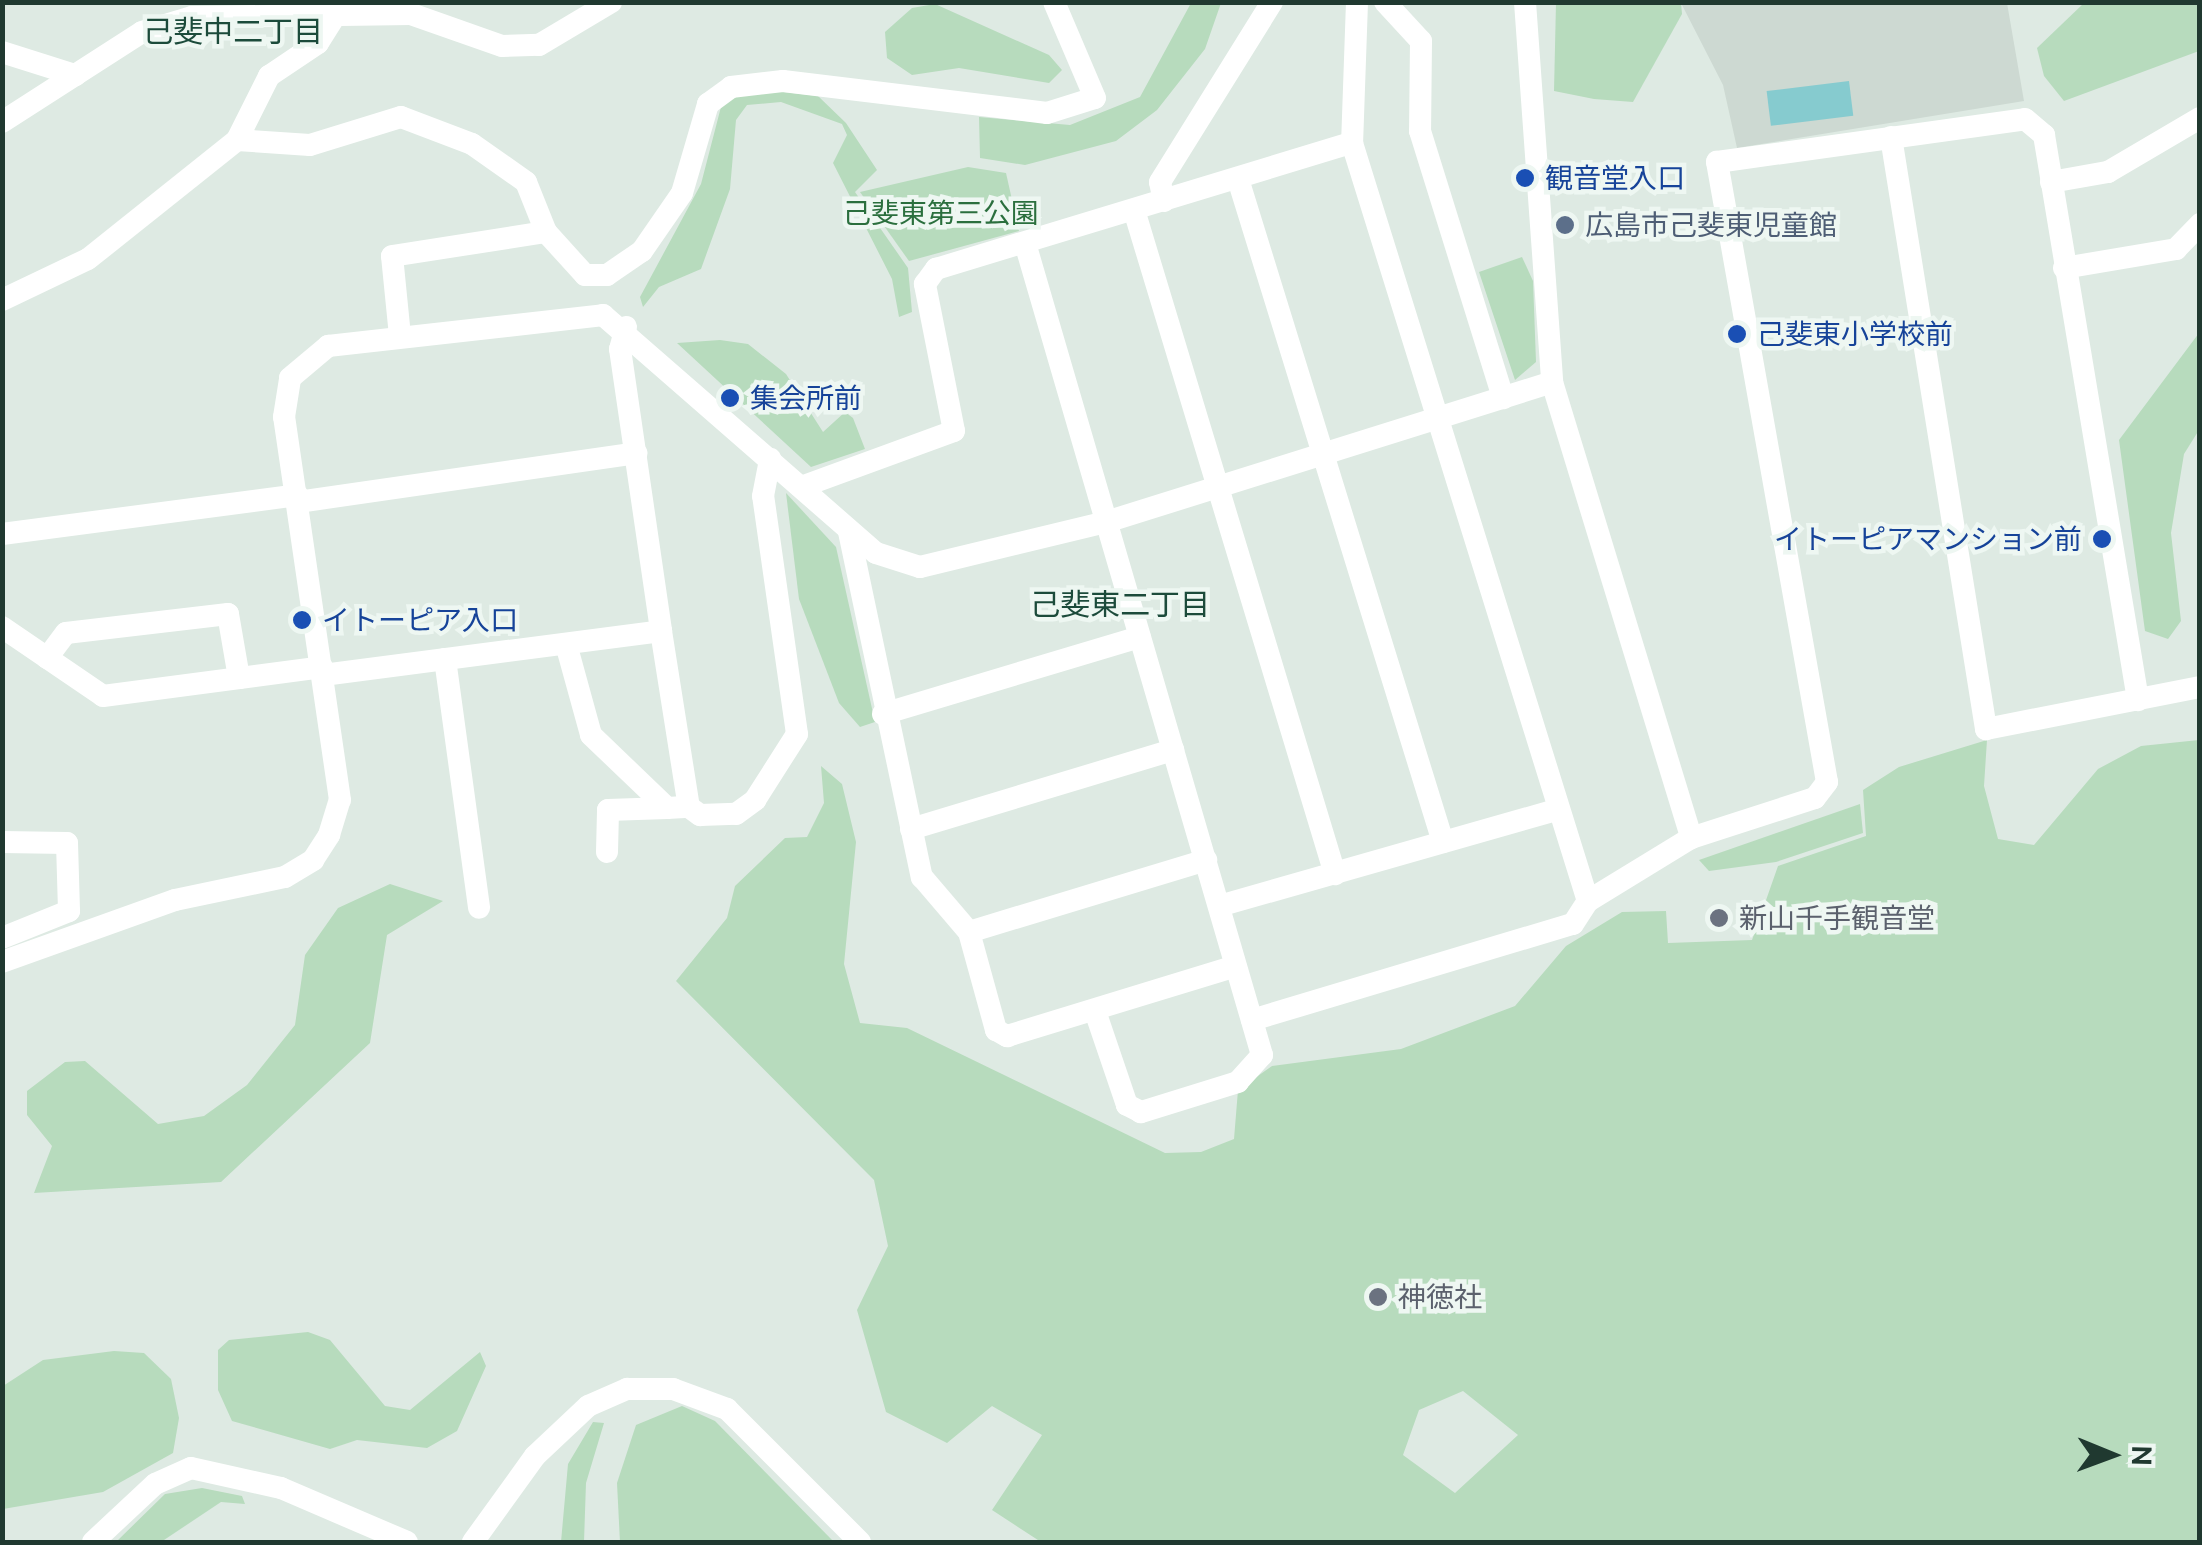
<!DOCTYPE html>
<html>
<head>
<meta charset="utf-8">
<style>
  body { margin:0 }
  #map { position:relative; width:2202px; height:1545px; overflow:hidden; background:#deeae3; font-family:Ubuntu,"Noto Sans JP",sans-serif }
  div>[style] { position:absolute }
  .built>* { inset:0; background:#cdd9d2 }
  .green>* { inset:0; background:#b7dbbd }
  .water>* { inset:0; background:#86cbcf; transform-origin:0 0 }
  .minor>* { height:22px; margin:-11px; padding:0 11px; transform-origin:11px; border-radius:11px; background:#fff }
  .dots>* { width:28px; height:28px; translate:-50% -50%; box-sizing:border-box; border:5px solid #eef7f2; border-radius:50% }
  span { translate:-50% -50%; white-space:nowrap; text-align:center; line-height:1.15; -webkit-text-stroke:9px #eef7f2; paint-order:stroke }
  .transit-label { font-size:28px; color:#164399 }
  .left { translate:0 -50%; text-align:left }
  .right { translate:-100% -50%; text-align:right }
  .park-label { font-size:28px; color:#2b6f3e }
  .service-label { font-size:28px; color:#4e5e75 }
  .worship-label { font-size:28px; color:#5b616d }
  .neighbourhood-label { font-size:30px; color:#1c4b3b }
  .frame { position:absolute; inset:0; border:5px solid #203930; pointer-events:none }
  .north { position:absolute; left:2062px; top:1405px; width:100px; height:100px; -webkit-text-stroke:8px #eef7f2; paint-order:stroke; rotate:91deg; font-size:28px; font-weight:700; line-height:40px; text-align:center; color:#203930 }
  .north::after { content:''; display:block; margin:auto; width:35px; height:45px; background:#203930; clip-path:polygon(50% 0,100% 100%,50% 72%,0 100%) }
</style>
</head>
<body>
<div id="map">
  <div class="built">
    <i style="clip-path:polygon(1681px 3px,2007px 3px,2024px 101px,1737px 148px,1723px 85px)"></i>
  </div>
  <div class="green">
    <i style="clip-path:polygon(1191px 3px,1221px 3px,1205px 49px,1157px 110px,1116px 141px,1025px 165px,980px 158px,979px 117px,1070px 125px,1140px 97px)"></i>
    <i style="clip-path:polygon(1556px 3px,1681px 3px,1682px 14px,1633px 102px,1594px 99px,1554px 91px)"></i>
    <i style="clip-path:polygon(2084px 3px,2199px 3px,2199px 51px,2064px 101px,2044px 76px,2037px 48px)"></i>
    <i style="clip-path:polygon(935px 4px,1049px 55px,1062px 70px,1049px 83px,959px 68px,912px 75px,887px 58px,885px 32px,912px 8px)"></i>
    <i style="clip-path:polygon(750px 88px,818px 96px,846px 123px,877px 170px,855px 192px,908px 268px,912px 312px,899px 317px,892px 279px,833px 163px,847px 135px,842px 124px,781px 102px,747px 105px,736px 120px,730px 189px,701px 269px,659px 287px,643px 307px,640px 297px,701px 184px,722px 103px)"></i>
    <i style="clip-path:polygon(968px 167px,1006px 173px,1019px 231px,909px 261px,860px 192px)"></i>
    <i style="clip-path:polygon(1522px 257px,1533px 281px,1536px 362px,1515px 380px,1479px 272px)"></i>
    <i style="clip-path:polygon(2199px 333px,2199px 430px,2184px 454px,2171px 533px,2181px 621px,2168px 639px,2145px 631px,2119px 440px)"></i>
    <i style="clip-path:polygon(720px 340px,748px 344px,786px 374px,823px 432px,845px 412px,853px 418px,865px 449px,811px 467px,677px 343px)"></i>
    <i style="clip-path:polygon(786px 493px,836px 547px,875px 722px,860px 727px,839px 703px,799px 599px)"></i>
    <i style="clip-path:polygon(evenodd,1987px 740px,1984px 786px,1998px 839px,2034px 845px,2098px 769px,2141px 746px,2199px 740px,2199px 1542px,1041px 1542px,992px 1510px,1042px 1435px,992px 1406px,947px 1443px,886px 1412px,857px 1310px,888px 1246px,874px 1180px,676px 981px,727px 918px,735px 886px,785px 838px,807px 837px,824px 803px,821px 766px,842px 784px,856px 842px,844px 964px,860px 1023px,907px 1028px,1165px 1153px,1201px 1152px,1234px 1139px,1238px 1090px,1272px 1066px,1401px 1049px,1515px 1006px,1566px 946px,1622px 912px,1666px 911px,1668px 943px,1752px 940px,1778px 866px,1866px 836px,1863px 790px,1899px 767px,1987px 740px,1463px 1391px,1518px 1435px,1455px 1493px,1403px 1455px,1419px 1410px,1463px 1391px)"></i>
    <i style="clip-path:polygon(1860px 804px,1863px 833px,1776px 862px,1709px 871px,1699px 860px)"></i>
    <i style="clip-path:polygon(390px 884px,443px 901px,387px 935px,370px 1043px,221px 1182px,34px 1193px,52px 1146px,27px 1115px,27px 1091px,65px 1062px,85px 1061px,158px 1124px,204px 1116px,247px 1085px,295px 1025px,305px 955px,338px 908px)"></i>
    <i style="clip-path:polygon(308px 1332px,330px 1340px,385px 1406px,410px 1410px,480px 1352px,486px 1366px,457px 1431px,427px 1448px,357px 1440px,330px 1449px,232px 1421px,218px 1390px,218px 1350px,229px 1340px)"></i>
    <i style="clip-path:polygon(114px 1351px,144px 1353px,171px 1379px,179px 1418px,173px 1453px,103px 1492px,3px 1509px,3px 1386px,43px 1360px)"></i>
    <i style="clip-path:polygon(682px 1406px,715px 1421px,834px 1542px,620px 1542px,617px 1483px,636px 1425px)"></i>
    <i style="clip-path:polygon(593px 1422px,604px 1423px,586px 1483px,584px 1542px,561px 1542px,568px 1464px)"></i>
    <i style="clip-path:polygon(202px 1488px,242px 1496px,245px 1504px,221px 1502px,161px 1542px,116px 1542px,165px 1494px)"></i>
  </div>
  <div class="water">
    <i style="left:1849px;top:81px;width:35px;height:83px;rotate:83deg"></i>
  </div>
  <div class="minor">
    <i style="left:1357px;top:2px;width:141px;rotate:92deg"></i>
    <i style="left:1352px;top:143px;width:794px;rotate:72.71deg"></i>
    <i style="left:1385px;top:2px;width:53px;rotate:47.3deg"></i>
    <i style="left:1421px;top:41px;width:90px;rotate:90.6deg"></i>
    <i style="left:1420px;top:131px;width:280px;rotate:72.7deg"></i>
    <i style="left:1525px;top:2px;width:381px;rotate:85.9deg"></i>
    <i style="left:1552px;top:382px;width:477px;rotate:73deg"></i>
    <i style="left:2px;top:52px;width:77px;rotate:17.5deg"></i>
    <i style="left:2px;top:122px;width:166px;rotate:-32.7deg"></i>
    <i style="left:142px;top:32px;width:52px;rotate:-16.7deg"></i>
    <i style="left:192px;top:17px;width:219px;rotate:-0.8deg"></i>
    <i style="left:411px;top:14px;width:96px;rotate:19.4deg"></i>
    <i style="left:502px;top:46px;width:37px;rotate:-2deg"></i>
    <i style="left:539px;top:45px;width:84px;rotate:-30.8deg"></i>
    <i style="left:1891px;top:137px;width:600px;rotate:80.88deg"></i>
    <i style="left:1986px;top:729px;width:218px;rotate:-11.1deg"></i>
    <i style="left:237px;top:140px;width:73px;rotate:3.9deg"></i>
    <i style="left:310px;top:145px;width:95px;rotate:-17.1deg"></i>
    <i style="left:401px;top:117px;width:76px;rotate:20.8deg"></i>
    <i style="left:472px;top:144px;width:66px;rotate:35.1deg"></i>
    <i style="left:526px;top:182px;width:54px;rotate:68.2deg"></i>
    <i style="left:546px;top:232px;width:58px;rotate:47.8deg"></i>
    <i style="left:585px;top:275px;width:22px"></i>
    <i style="left:607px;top:275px;width:42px;rotate:-34.4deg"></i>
    <i style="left:642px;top:251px;width:70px;rotate:-55.4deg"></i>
    <i style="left:682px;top:193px;width:93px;rotate:-73.7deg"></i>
    <i style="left:708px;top:104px;width:29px;rotate:-36deg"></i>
    <i style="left:731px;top:87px;width:52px;rotate:-6.6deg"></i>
    <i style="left:783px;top:81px;width:266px;rotate:6.9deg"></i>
    <i style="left:1047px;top:113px;width:50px;rotate:-17.4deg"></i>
    <i style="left:1095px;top:98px;width:104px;rotate:-113.1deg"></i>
    <i style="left:1238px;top:179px;width:694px;rotate:72.82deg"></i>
    <i style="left:2051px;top:182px;width:58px;rotate:-10deg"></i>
    <i style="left:2108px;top:172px;width:107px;rotate:-30.4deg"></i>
    <i style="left:1164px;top:201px;width:19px;rotate:-102deg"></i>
    <i style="left:1160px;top:182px;width:212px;rotate:-58.1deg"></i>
    <i style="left:1134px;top:210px;width:694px;rotate:73.16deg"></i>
    <i style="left:1025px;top:243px;width:846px;rotate:73.73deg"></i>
    <i style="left:1262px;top:1055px;width:36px;rotate:132deg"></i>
    <i style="left:1238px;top:1082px;width:102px;rotate:162.8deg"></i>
    <i style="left:1141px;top:1112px;width:16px;rotate:-153deg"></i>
    <i style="left:1127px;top:1105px;width:99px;rotate:-108.8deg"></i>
    <i style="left:2064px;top:268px;width:114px;rotate:-9.6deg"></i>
    <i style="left:2176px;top:249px;width:35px;rotate:-46deg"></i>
    <i style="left:2px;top:300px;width:95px;rotate:-25.5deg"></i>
    <i style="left:88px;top:259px;width:191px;rotate:-38.6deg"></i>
    <i style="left:237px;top:140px;width:72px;rotate:-63.4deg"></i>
    <i style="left:269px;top:76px;width:59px;rotate:-34deg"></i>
    <i style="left:318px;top:43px;width:32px;rotate:-58deg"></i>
    <i style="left:626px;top:327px;width:23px;rotate:105deg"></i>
    <i style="left:620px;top:349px;width:285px;rotate:81.7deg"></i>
    <i style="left:661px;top:631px;width:178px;rotate:81deg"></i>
    <i style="left:689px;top:807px;width:14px;rotate:36deg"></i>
    <i style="left:700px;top:815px;width:36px;rotate:-2deg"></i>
    <i style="left:736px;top:814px;width:24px;rotate:-36deg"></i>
    <i style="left:755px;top:800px;width:78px;rotate:-57.5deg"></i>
    <i style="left:797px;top:734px;width:240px;rotate:-98.1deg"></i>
    <i style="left:763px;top:496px;width:38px;rotate:-79deg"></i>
    <i style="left:400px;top:336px;width:80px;rotate:-95.7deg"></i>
    <i style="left:392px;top:256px;width:156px;rotate:-8.9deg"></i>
    <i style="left:801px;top:487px;width:163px;rotate:-20.1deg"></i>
    <i style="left:954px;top:431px;width:150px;rotate:-101.2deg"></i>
    <i style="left:925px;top:284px;width:19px;rotate:-54deg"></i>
    <i style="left:936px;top:269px;width:435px;rotate:-16.9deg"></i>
    <i style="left:298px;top:502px;width:342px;rotate:-8.2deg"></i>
    <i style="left:849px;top:532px;width:353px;rotate:78.1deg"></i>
    <i style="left:922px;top:877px;width:72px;rotate:49.5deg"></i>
    <i style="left:969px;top:932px;width:102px;rotate:74.6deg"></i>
    <i style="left:996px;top:1030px;width:13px;rotate:29deg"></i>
    <i style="left:1007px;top:1036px;width:239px;rotate:-17deg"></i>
    <i style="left:2px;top:534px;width:298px;rotate:-7.5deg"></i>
    <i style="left:2px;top:627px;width:122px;rotate:34.3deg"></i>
    <i style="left:103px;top:696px;width:221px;rotate:-7.5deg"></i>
    <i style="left:566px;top:644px;width:94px;rotate:74.6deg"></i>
    <i style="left:591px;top:735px;width:105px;rotate:43.8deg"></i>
    <i style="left:667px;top:808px;width:22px;rotate:-3deg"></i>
    <i style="left:47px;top:658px;width:31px;rotate:-53deg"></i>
    <i style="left:66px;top:633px;width:163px;rotate:-6.7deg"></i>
    <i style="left:228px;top:614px;width:65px;rotate:80.2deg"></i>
    <i style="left:445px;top:659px;width:251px;rotate:82.2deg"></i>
    <i style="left:323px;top:675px;width:341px;rotate:-7.4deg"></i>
    <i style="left:883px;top:714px;width:268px;rotate:-16.7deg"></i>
    <i style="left:911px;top:829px;width:274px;rotate:-16.8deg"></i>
    <i style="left:2px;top:842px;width:65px;rotate:0.9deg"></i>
    <i style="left:67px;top:843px;width:68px;rotate:88.3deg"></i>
    <i style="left:69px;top:911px;width:72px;rotate:158.1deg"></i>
    <i style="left:607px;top:852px;width:42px;rotate:-88.6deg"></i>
    <i style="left:608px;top:810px;width:59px;rotate:-1.9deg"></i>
    <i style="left:1219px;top:906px;width:349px;rotate:-15.9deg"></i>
    <i style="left:969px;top:932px;width:248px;rotate:-16.9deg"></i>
    <i style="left:2px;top:962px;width:184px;rotate:-19.7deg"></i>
    <i style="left:175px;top:900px;width:112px;rotate:-11.8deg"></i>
    <i style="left:285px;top:877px;width:33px;rotate:-31deg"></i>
    <i style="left:313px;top:860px;width:30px;rotate:-57deg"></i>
    <i style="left:329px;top:835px;width:37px;rotate:-73deg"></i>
    <i style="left:340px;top:800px;width:387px;rotate:-98.3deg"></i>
    <i style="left:284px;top:417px;width:39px;rotate:-81deg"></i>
    <i style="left:290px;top:378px;width:50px;rotate:-40.1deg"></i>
    <i style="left:328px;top:346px;width:277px;rotate:-6.4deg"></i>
    <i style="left:603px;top:315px;width:362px;rotate:41.1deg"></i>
    <i style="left:876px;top:553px;width:46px;rotate:17.7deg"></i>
    <i style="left:920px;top:567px;width:191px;rotate:-13.6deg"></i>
    <i style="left:1106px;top:522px;width:467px;rotate:-17.4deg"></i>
    <i style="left:1252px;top:1020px;width:335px;rotate:-16.7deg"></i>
    <i style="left:1573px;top:924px;width:27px;rotate:-57deg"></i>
    <i style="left:1588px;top:901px;width:121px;rotate:-31.5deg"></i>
    <i style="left:1691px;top:838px;width:130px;rotate:-17.9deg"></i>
    <i style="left:1815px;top:798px;width:20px;rotate:-53deg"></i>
    <i style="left:1827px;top:782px;width:630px;rotate:-100.06deg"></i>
    <i style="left:1717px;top:162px;width:311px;rotate:-7.9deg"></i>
    <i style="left:2025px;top:119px;width:25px;rotate:40deg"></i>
    <i style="left:2044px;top:135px;width:573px;rotate:80.55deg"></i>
    <i style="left:93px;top:1542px;width:85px;rotate:-43.1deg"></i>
    <i style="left:155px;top:1484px;width:39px;rotate:-24deg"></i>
    <i style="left:191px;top:1468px;width:92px;rotate:12.5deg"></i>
    <i style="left:281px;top:1488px;width:137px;rotate:23.2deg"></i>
    <i style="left:473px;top:1542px;width:106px;rotate:-54.2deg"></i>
    <i style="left:535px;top:1456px;width:73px;rotate:-43.3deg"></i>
    <i style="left:588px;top:1406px;width:43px;rotate:-23.6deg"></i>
    <i style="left:627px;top:1389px;width:46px"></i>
    <i style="left:673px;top:1389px;width:58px;rotate:20.3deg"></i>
    <i style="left:727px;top:1409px;width:188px;rotate:45deg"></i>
  </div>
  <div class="dots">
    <i style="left:1525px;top:178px;background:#1a4fb4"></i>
    <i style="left:1565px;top:225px;background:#5c6f8a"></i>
    <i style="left:1737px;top:334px;background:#1a4fb4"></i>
    <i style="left:730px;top:398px;background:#1a4fb4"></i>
    <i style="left:2102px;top:539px;background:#1a4fb4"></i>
    <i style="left:302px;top:620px;background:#1a4fb4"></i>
    <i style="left:1719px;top:918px;background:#6b7280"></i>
    <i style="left:1378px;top:1297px;background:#6b7280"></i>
  </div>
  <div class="transit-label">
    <span class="left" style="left:1545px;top:178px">観音堂入口</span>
    <span class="left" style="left:1757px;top:334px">己斐東小学校前</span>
    <span class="left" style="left:750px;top:398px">集会所前</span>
    <span class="right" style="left:2082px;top:539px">イトーピアマンション前</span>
    <span class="left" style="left:322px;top:620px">イトーピア入口</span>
  </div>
  <div class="park-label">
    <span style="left:941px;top:213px">己斐東第三公園</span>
  </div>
  <div class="service-label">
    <span class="left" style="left:1585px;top:225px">広島市己斐東児童館</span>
  </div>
  <div class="worship-label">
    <span class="left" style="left:1739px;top:918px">新山千手観音堂</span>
    <span class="left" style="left:1398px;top:1297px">神徳社</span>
  </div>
  <div class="neighbourhood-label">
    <span style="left:233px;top:31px">己斐中二丁目</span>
    <span style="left:1120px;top:604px">己斐東二丁目</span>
  </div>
  <div class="frame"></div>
  <div class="north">N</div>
</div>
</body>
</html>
